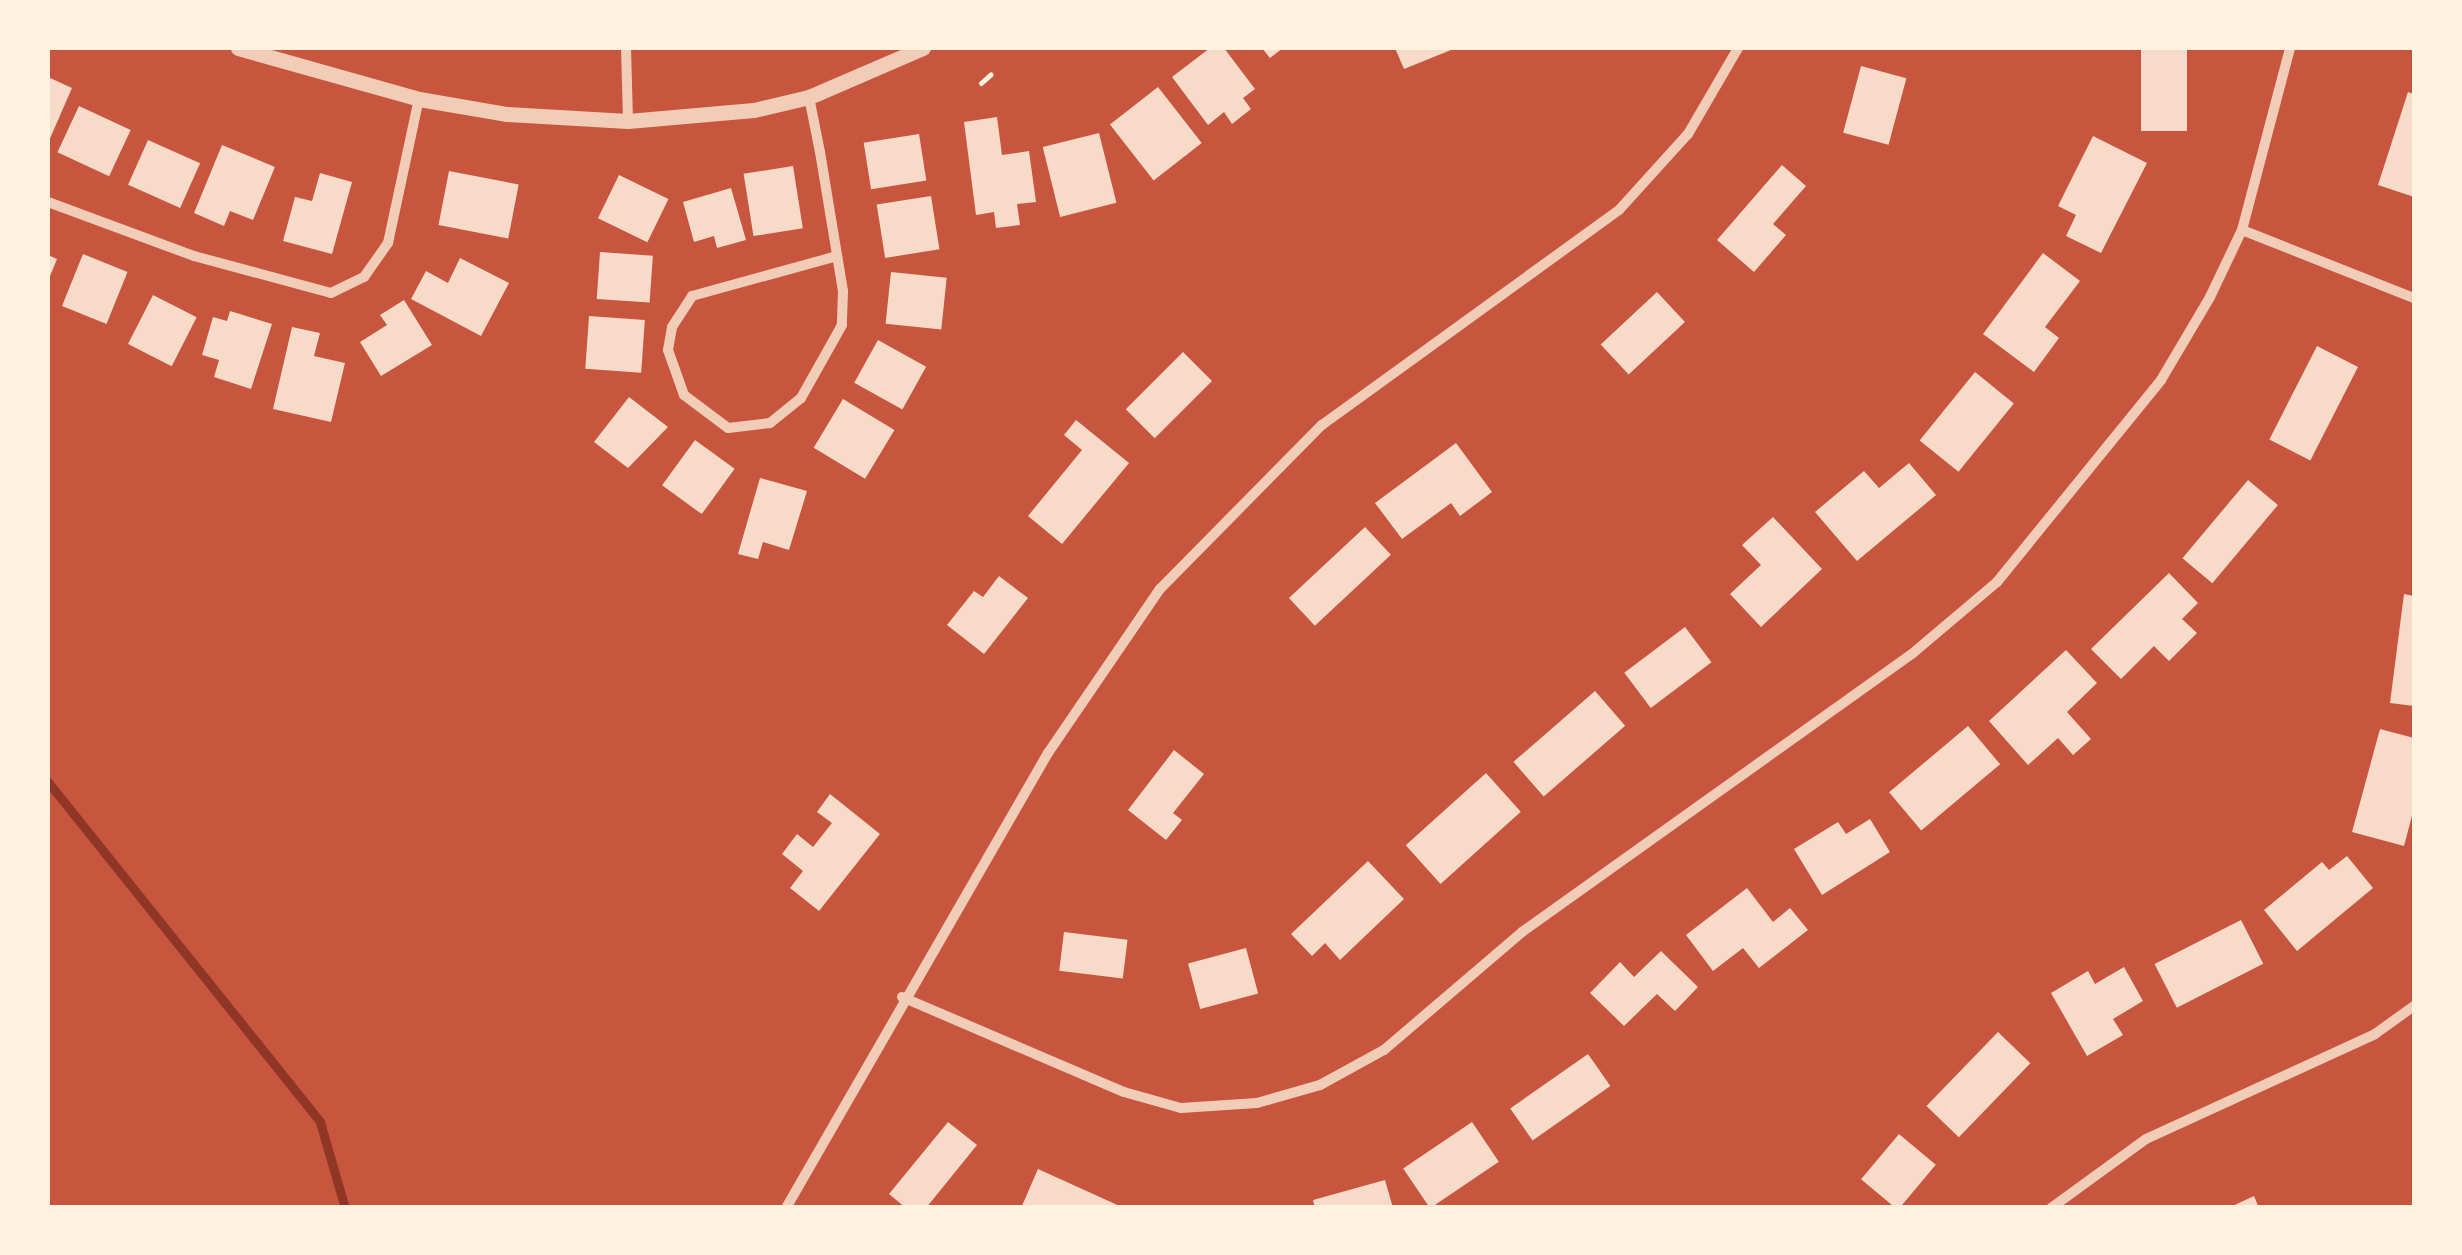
<!DOCTYPE html>
<html>
<head>
<meta charset="utf-8">
<style>
  body { margin:0 }
  #map { position:relative; width:2462px; height:1255px; overflow:hidden; background:#c8553d; font-family:Literata,serif }
  div>[style] { position:absolute }
  .stream>* { height:9px; margin:-4.5px; padding:0 4.5px; transform-origin:4.5px; border-radius:4.5px; background:#8f3625 }
  .building>* { inset:0; background:#f7dbc8; transform-origin:0 0 }
  .path>* { height:5px; margin:-2.5px; padding:0 2.5px; transform-origin:2.5px; border-radius:2.5px; background:#fff3e0 }
  .minor>* { height:10px; margin:-5px; padding:0 5px; transform-origin:5px; border-radius:5px; background:#f1ccb7 }
  .tertiary>* { height:15px; margin:-7.5px; padding:0 7.5px; transform-origin:7.5px; border-radius:7.5px; background:#f1ccb7 }
  span { translate:-50% -50%; white-space:nowrap; text-align:center; line-height:1.15; -webkit-text-stroke:8px #fff3e0; paint-order:stroke }
  .frame { position:absolute; inset:0; border:50px solid #fff3e0; pointer-events:none }
</style>
</head>
<body>
<div id="map">
  <div class="stream">
    <i style="left:48px;top:782px;width:435px;rotate:51.3deg"></i>
    <i style="left:320px;top:1122px;width:90px;rotate:73.8deg"></i>
  </div>
  <div class="building">
    <i style="clip-path:polygon(1210px 48px,1224px 48px,1255px 89px,1243px 98px,1251px 109px,1232px 124px,1224px 112px,1208px 125px,1172px 77px)"></i>
    <i style="clip-path:polygon(1262px 48px,1283px 48px,1270px 58px)"></i>
    <i style="clip-path:polygon(1395px 48px,1456px 48px,1404px 69px)"></i>
    <i style="left:2141px;top:48px;width:46px;height:83px"></i>
    <i style="left:1861px;top:66px;width:47px;height:69px;rotate:15deg"></i>
    <i style="clip-path:polygon(48px 77px,72px 88px,48px 143px)"></i>
    <i style="left:1158px;top:87px;width:71px;height:61px;rotate:52deg"></i>
    <i style="clip-path:polygon(2408px 92px,2414px 94px,2414px 197px,2378px 185px)"></i>
    <i style="left:79px;top:106px;width:57px;height:51px;rotate:25deg"></i>
    <i style="clip-path:polygon(997px 117px,1002px 155px,1029px 151px,1036px 202px,1017px 204px,1020px 225px,996px 228px,994px 212px,976px 215px,964px 122px)"></i>
    <i style="left:1099px;top:133px;width:72px;height:58px;rotate:76deg"></i>
    <i style="left:919px;top:134px;width:47px;height:56px;rotate:81deg"></i>
    <i style="clip-path:polygon(2093px 136px,2147px 163px,2101px 253px,2066px 236px,2076px 215px,2058px 206px)"></i>
    <i style="left:148px;top:140px;width:57px;height:49px;rotate:24deg"></i>
    <i style="clip-path:polygon(222px 145px,275px 167px,253px 220px,230px 211px,224px 226px,194px 213px)"></i>
    <i style="clip-path:polygon(1782px 165px,1806px 186px,1773px 224px,1786px 235px,1754px 272px,1717px 240px)"></i>
    <i style="left:793px;top:166px;width:63px;height:50px;rotate:81deg"></i>
    <i style="left:449px;top:171px;width:71px;height:55px;rotate:11deg"></i>
    <i style="clip-path:polygon(320px 173px,352px 182px,332px 254px,283px 241px,295px 197px,312px 201px)"></i>
    <i style="left:619px;top:175px;width:55px;height:48px;rotate:26deg"></i>
    <i style="clip-path:polygon(731px 188px,746px 240px,717px 248px,714px 236px,694px 242px,683px 202px)"></i>
    <i style="left:931px;top:196px;width:54px;height:55px;rotate:81deg"></i>
    <i style="left:600px;top:252px;width:53px;height:47px;rotate:4deg"></i>
    <i style="clip-path:polygon(2043px 253px,2080px 281px,2045px 327px,2059px 338px,2034px 372px,1983px 334px)"></i>
    <i style="left:83px;top:254px;width:48px;height:56px;rotate:22deg"></i>
    <i style="clip-path:polygon(48px 255px,57px 259px,48px 281px)"></i>
    <i style="clip-path:polygon(460px 258px,509px 283px,481px 336px,411px 299px,426px 271px,448px 283px)"></i>
    <i style="left:891px;top:272px;width:56px;height:52px;rotate:6deg"></i>
    <i style="left:1657px;top:292px;width:41px;height:77px;rotate:47deg"></i>
    <i style="left:153px;top:295px;width:49px;height:55px;rotate:27deg"></i>
    <i style="clip-path:polygon(404px 300px,432px 345px,381px 376px,360px 342px,387px 325px,380px 315px)"></i>
    <i style="clip-path:polygon(230px 311px,272px 324px,251px 389px,214px 377px,219px 360px,202px 355px,213px 317px,227px 321px)"></i>
    <i style="left:589px;top:316px;width:56px;height:53px;rotate:4deg"></i>
    <i style="clip-path:polygon(292px 327px,320px 333px,314px 356px,345px 363px,331px 422px,273px 409px)"></i>
    <i style="left:878px;top:340px;width:55px;height:49px;rotate:29deg"></i>
    <i style="left:2317px;top:346px;width:46px;height:105px;rotate:27deg"></i>
    <i style="left:1183px;top:352px;width:41px;height:81px;rotate:45deg"></i>
    <i style="left:1975px;top:372px;width:50px;height:88px;rotate:39deg"></i>
    <i style="clip-path:polygon(629px 397px,668px 427px,628px 468px,594px 442px)"></i>
    <i style="left:843px;top:399px;width:60px;height:57px;rotate:31deg"></i>
    <i style="clip-path:polygon(1076px 420px,1129px 463px,1062px 544px,1028px 516px,1082px 450px,1064px 435px)"></i>
    <i style="left:695px;top:440px;width:49px;height:56px;rotate:36deg"></i>
    <i style="clip-path:polygon(1456px 443px,1492px 492px,1460px 516px,1451px 503px,1402px 539px,1375px 503px)"></i>
    <i style="clip-path:polygon(1909px 463px,1936px 495px,1857px 561px,1815px 512px,1864px 471px,1879px 488px)"></i>
    <i style="clip-path:polygon(760px 478px,807px 491px,789px 550px,763px 542px,758px 559px,738px 554px)"></i>
    <i style="left:2248px;top:480px;width:39px;height:102px;rotate:40deg"></i>
    <i style="clip-path:polygon(1773px 517px,1822px 569px,1761px 627px,1730px 594px,1761px 565px,1742px 545px)"></i>
    <i style="left:1365px;top:527px;width:38px;height:104px;rotate:47deg"></i>
    <i style="clip-path:polygon(2169px 573px,2198px 603px,2182px 619px,2197px 633px,2169px 661px,2154px 646px,2121px 679px,2091px 649px)"></i>
    <i style="clip-path:polygon(999px 576px,1028px 598px,984px 654px,947px 625px,974px 591px,983px 597px)"></i>
    <i style="clip-path:polygon(2404px 594px,2414px 596px,2414px 706px,2390px 703px)"></i>
    <i style="left:1685px;top:627px;width:44px;height:76px;rotate:53deg"></i>
    <i style="clip-path:polygon(2066px 650px,2097px 683px,2067px 712px,2091px 739px,2073px 755px,2058px 738px,2028px 765px,1989px 721px)"></i>
    <i style="left:1595px;top:691px;width:46px;height:108px;rotate:49deg"></i>
    <i style="left:1968px;top:726px;width:50px;height:103px;rotate:50deg"></i>
    <i style="clip-path:polygon(2380px 729px,2414px 738px,2414px 808px,2404px 846px,2352px 832px)"></i>
    <i style="clip-path:polygon(1174px 750px,1204px 774px,1173px 813px,1182px 820px,1166px 840px,1128px 810px)"></i>
    <i style="left:1486px;top:773px;width:52px;height:108px;rotate:48deg"></i>
    <i style="clip-path:polygon(830px 794px,880px 834px,819px 911px,790px 888px,803px 871px,782px 854px,797px 834px,813px 847px,832px 823px,817px 812px)"></i>
    <i style="clip-path:polygon(1870px 819px,1890px 852px,1822px 895px,1794px 849px,1838px 822px,1846px 834px)"></i>
    <i style="clip-path:polygon(2347px 856px,2373px 888px,2297px 951px,2264px 910px,2322px 862px,2329px 870px)"></i>
    <i style="clip-path:polygon(1368px 861px,1404px 899px,1340px 960px,1325px 943px,1312px 956px,1291px 934px)"></i>
    <i style="clip-path:polygon(1747px 888px,1773px 922px,1790px 908px,1808px 930px,1759px 968px,1743px 948px,1713px 971px,1686px 935px)"></i>
    <i style="left:2241px;top:920px;width:49px;height:97px;rotate:63deg"></i>
    <i style="left:1064px;top:932px;width:64px;height:39px;rotate:7deg"></i>
    <i style="left:1246px;top:948px;width:47px;height:60px;rotate:75deg"></i>
    <i style="clip-path:polygon(1661px 951px,1698px 987px,1675px 1011px,1657px 994px,1624px 1026px,1590px 993px,1620px 962px,1634px 977px)"></i>
    <i style="clip-path:polygon(2124px 967px,2143px 1001px,2113px 1019px,2123px 1035px,2087px 1056px,2051px 993px,2088px 971px,2095px 984px)"></i>
    <i style="left:1998px;top:1032px;width:45px;height:103px;rotate:44deg"></i>
    <i style="left:1588px;top:1054px;width:39px;height:95px;rotate:55deg"></i>
    <i style="clip-path:polygon(948px 1122px,977px 1145px,926px 1208px,906px 1208px,889px 1194px)"></i>
    <i style="left:1472px;top:1122px;width:48px;height:83px;rotate:56deg"></i>
    <i style="left:1899px;top:1134px;width:48px;height:59px;rotate:40deg"></i>
    <i style="clip-path:polygon(1038px 1169px,1124px 1208px,1021px 1208px)"></i>
    <i style="clip-path:polygon(1385px 1180px,1393px 1208px,1315px 1208px,1313px 1200px)"></i>
    <i style="clip-path:polygon(2254px 1196px,2259px 1208px,2228px 1208px)"></i>
  </div>
  <div class="path">
    <i style="left:981px;top:83px;width:13px;rotate:-42deg"></i>
  </div>
  <div class="minor">
    <i style="left:626px;top:48px;width:73px;rotate:88.4deg"></i>
    <i style="left:809px;top:97px;width:56px;rotate:78.7deg"></i>
    <i style="left:820px;top:152px;width:141px;rotate:80.6deg"></i>
    <i style="left:843px;top:291px;width:34px;rotate:92deg"></i>
    <i style="left:842px;top:325px;width:84px;rotate:119.3deg"></i>
    <i style="left:801px;top:398px;width:40px;rotate:141deg"></i>
    <i style="left:770px;top:423px;width:42px;rotate:173.2deg"></i>
    <i style="left:728px;top:428px;width:55px;rotate:-143.1deg"></i>
    <i style="left:684px;top:395px;width:48px;rotate:-109.6deg"></i>
    <i style="left:668px;top:350px;width:23px;rotate:-80deg"></i>
    <i style="left:672px;top:327px;width:37px;rotate:-57deg"></i>
    <i style="left:692px;top:296px;width:150px;rotate:-15.4deg"></i>
    <i style="left:48px;top:202px;width:156px;rotate:20.3deg"></i>
    <i style="left:194px;top:256px;width:142px;rotate:15.1deg"></i>
    <i style="left:331px;top:293px;width:37px;rotate:-26deg"></i>
    <i style="left:364px;top:277px;width:42px;rotate:-54.8deg"></i>
    <i style="left:388px;top:243px;width:147px;rotate:-77.9deg"></i>
    <i style="left:2242px;top:230px;width:185px;rotate:21.6deg"></i>
    <i style="left:902px;top:997px;width:241px;rotate:23.2deg"></i>
    <i style="left:1124px;top:1092px;width:59px;rotate:15.7deg"></i>
    <i style="left:1181px;top:1108px;width:76px;rotate:-3.8deg"></i>
    <i style="left:1257px;top:1103px;width:66px;rotate:-15.9deg"></i>
    <i style="left:1320px;top:1085px;width:73px;rotate:-28.7deg"></i>
    <i style="left:1384px;top:1050px;width:182px;rotate:-40.5deg"></i>
    <i style="left:1522px;top:932px;width:480px;rotate:-35.5deg"></i>
    <i style="left:1913px;top:653px;width:110px;rotate:-40.2deg"></i>
    <i style="left:1997px;top:582px;width:260px;rotate:-50.9deg"></i>
    <i style="left:2161px;top:380px;width:96px;rotate:-59.4deg"></i>
    <i style="left:2210px;top:297px;width:74px;rotate:-64.5deg"></i>
    <i style="left:2242px;top:230px;width:188px;rotate:-75.2deg"></i>
    <i style="left:786px;top:1208px;width:525px;rotate:-60.07deg"></i>
    <i style="left:1048px;top:753px;width:199px;rotate:-55.7deg"></i>
    <i style="left:1160px;top:589px;width:231px;rotate:-45.4deg"></i>
    <i style="left:1322px;top:425px;width:367px;rotate:-35.9deg"></i>
    <i style="left:1619px;top:210px;width:103px;rotate:-47.8deg"></i>
    <i style="left:1688px;top:134px;width:99px;rotate:-59.8deg"></i>
    <i style="left:2051px;top:1208px;width:117px;rotate:-36deg"></i>
    <i style="left:2146px;top:1139px;width:252px;rotate:-24.6deg"></i>
    <i style="left:2375px;top:1034px;width:48px;rotate:-35.7deg"></i>
  </div>
  <div class="tertiary">
    <i style="left:238px;top:48px;width:188px;rotate:15.7deg"></i>
    <i style="left:419px;top:99px;width:88px;rotate:9.8deg"></i>
    <i style="left:506px;top:114px;width:122px;rotate:3.3deg"></i>
    <i style="left:628px;top:121px;width:126px;rotate:-5deg"></i>
    <i style="left:754px;top:110px;width:57px;rotate:-13.3deg"></i>
    <i style="left:809px;top:97px;width:124px;rotate:-23.3deg"></i>
  </div>
  <div class="frame"></div>
</div>
</body>
</html>
